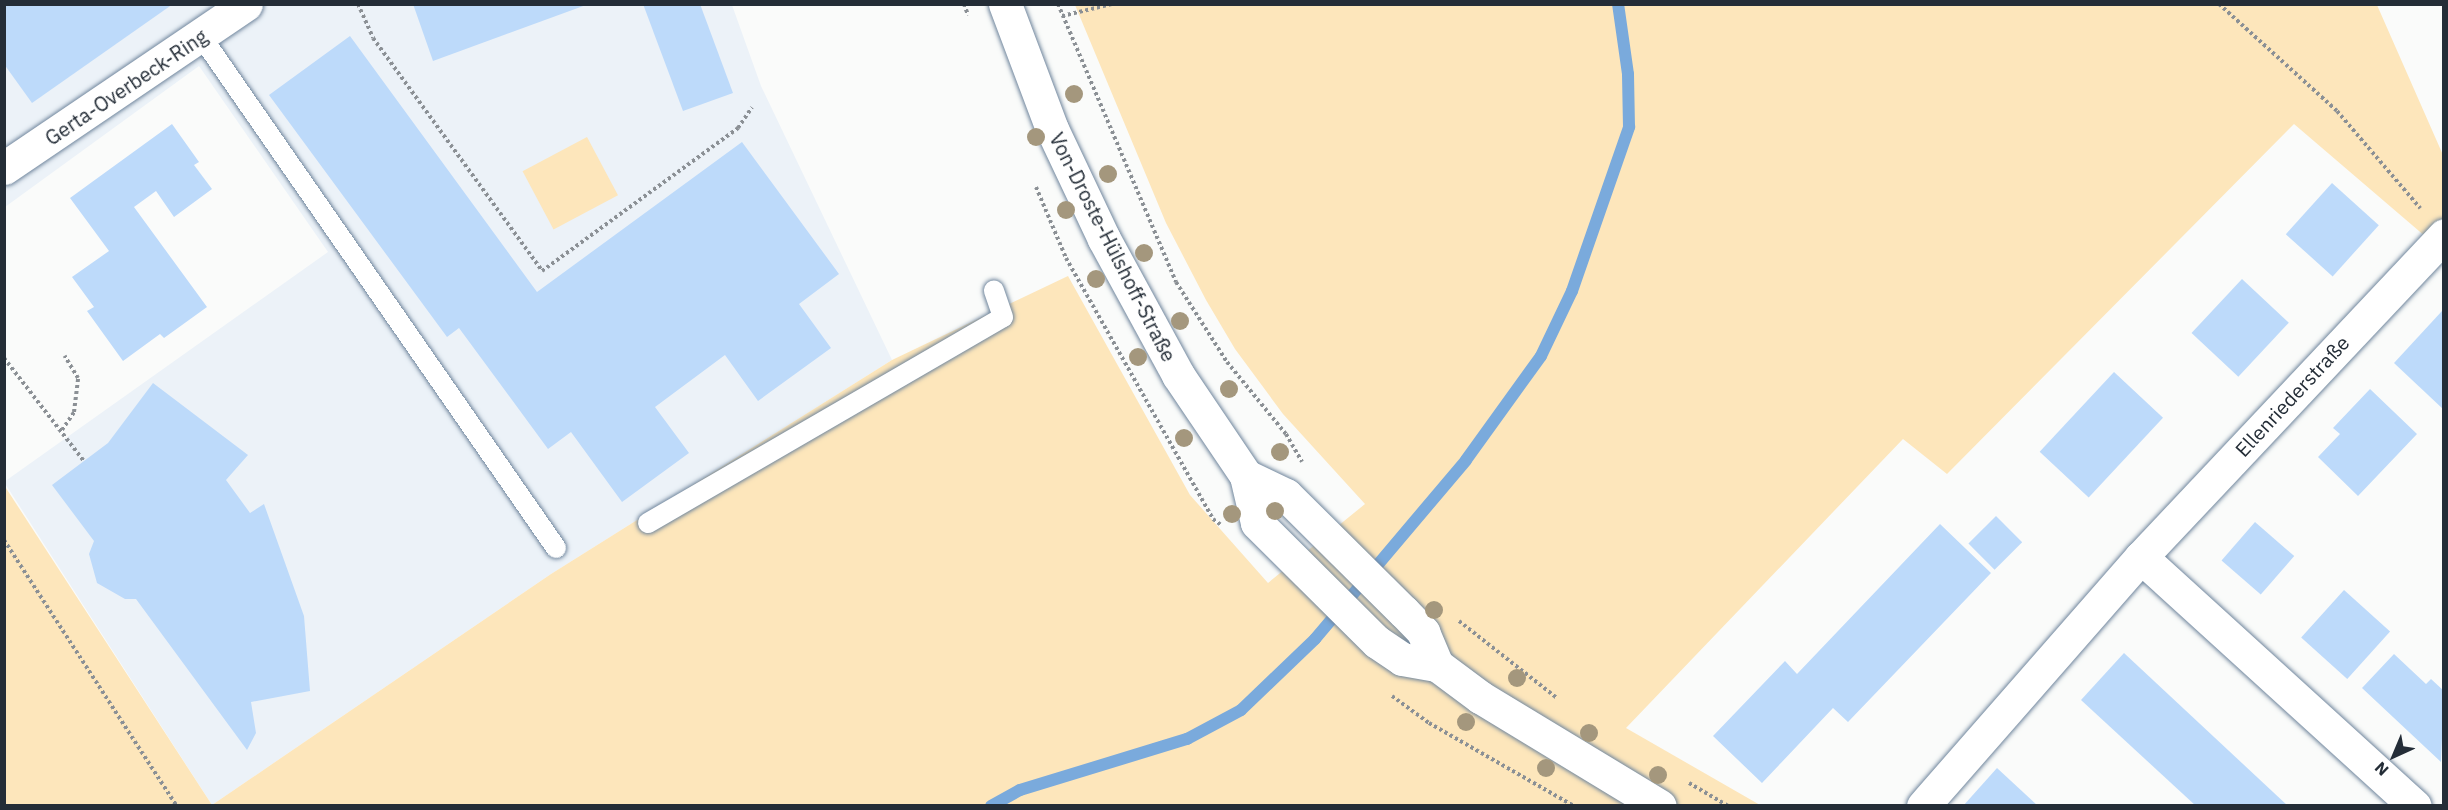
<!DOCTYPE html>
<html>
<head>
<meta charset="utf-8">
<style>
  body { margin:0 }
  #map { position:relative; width:2448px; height:810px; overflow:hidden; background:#fafbfa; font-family:"IBM Plex Sans",sans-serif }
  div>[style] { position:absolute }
  .built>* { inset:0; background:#ecf2f8 }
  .green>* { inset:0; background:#fde6bb; transform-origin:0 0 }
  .stream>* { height:12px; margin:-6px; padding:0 6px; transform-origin:6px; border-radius:6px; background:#7aaadc }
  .building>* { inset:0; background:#bddafa; transform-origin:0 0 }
  .path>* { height:4px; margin-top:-2px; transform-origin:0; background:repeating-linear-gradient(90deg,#8b9095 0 3px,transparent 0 6px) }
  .roads { filter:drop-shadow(0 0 2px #70869d) drop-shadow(0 0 2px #70869d) }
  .lane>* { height:20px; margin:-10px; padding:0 10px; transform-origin:10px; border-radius:10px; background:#fff }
  .street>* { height:33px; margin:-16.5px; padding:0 16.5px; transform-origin:16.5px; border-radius:16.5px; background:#fff }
  .trees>* { width:18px; height:18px; margin:-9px; border-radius:50%; background:#a4977d }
  span { translate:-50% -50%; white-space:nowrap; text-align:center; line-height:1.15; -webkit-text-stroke:6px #fff; paint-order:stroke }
  .street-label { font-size:20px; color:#242d37 }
  .frame { position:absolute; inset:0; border:6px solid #242d37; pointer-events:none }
  .north { position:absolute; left:2364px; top:726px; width:60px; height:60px; -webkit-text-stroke:4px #fff; paint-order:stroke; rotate:224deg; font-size:16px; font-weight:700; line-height:24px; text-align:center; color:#242d37 }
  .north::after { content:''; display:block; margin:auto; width:21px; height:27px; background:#242d37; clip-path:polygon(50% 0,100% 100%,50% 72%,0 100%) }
</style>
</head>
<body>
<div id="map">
  <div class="built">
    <i style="clip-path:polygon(5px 5px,732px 5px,761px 86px,892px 360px,551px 574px,212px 805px,4px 482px,328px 252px,199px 66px,5px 207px)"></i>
  </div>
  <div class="green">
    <i style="clip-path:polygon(1075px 5px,2377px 5px,2443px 155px,2443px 257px,2426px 237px,2294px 124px,1947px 474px,1903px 439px,1626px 728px,1760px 805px,5px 805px,4px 485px,212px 805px,551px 574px,892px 360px,1068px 276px,1190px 495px,1268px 583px,1365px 504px,1283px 414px,1235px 349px,1206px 300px,1166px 223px)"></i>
    <i style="left:587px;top:137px;width:66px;height:73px;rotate:62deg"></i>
  </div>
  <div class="stream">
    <i style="left:991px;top:806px;width:33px;rotate:-29deg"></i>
    <i style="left:1020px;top:790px;width:175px;rotate:-17deg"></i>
    <i style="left:1187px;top:739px;width:61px;rotate:-28.2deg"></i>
    <i style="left:1241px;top:710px;width:103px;rotate:-43.8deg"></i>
    <i style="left:1315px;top:639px;width:234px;rotate:-49.8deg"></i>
    <i style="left:1466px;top:460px;width:128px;rotate:-54.2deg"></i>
    <i style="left:1541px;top:356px;width:72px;rotate:-64.5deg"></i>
    <i style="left:1572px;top:291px;width:174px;rotate:-70.8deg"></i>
    <i style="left:1629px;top:127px;width:53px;rotate:-91.1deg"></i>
    <i style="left:1628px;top:74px;width:71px;rotate:-98.1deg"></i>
  </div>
  <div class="building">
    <i style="clip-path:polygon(4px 4px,173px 4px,32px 103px,4px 64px)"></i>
    <i style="clip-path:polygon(413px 4px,586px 4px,586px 5px,433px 61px)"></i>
    <i style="clip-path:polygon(643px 4px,700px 4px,733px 93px,683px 111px)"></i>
    <i style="clip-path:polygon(350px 36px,537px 292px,742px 142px,839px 274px,799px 304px,831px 348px,758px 401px,725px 355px,655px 407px,689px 453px,622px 502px,571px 432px,548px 449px,459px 328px,447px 337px,269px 95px)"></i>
    <i style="clip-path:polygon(172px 124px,199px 162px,194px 165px,212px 189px,174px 217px,156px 191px,134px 207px,207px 307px,164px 338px,160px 334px,123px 361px,87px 311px,94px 307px,72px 277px,109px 251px,70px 198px)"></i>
    <i style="left:2332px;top:183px;width:63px;height:69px;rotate:42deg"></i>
    <i style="left:2242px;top:279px;width:64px;height:74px;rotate:43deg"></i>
    <i style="clip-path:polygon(2442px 311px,2444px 312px,2444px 410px,2394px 363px)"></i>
    <i style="left:2114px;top:372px;width:67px;height:109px;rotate:43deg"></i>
    <i style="clip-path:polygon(153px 383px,248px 455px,226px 480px,250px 513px,264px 504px,304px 616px,310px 691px,251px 702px,256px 733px,247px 750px,136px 599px,125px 599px,97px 583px,89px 554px,94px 541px,52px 485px,108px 443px)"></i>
    <i style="clip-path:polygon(2370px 389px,2417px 434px,2358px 496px,2318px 457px,2340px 434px,2333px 428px)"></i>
    <i style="left:1996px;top:516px;width:37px;height:39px;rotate:45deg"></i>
    <i style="left:2255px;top:522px;width:52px;height:51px;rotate:41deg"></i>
    <i style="clip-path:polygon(1940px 524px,1991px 573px,1848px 722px,1833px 708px,1762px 783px,1713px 736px,1785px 661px,1797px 674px)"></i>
    <i style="left:2344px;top:590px;width:62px;height:64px;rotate:42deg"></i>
    <i style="clip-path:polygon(2124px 653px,2288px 806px,2196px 806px,2081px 700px)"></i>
    <i style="clip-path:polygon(2394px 654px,2426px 684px,2431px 679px,2444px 691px,2441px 762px,2362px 688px)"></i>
    <i style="clip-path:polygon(1997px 768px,2038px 806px,1963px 806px)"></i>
  </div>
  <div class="path">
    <i style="left:358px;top:4px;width:37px;rotate:66deg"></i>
    <i style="left:373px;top:38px;width:288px;rotate:54deg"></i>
    <i style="left:542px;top:271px;width:243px;rotate:-36.1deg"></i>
    <i style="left:738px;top:128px;width:25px;rotate:-56deg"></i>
    <i style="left:964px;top:4px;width:12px;rotate:70deg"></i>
    <i style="left:1058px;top:4px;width:302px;rotate:67deg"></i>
    <i style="left:1176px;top:282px;width:95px;rotate:57.5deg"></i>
    <i style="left:1227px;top:362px;width:93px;rotate:50.7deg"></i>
    <i style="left:1286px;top:434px;width:32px;rotate:60deg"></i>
    <i style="left:2219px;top:4px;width:159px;rotate:42.2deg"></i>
    <i style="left:2337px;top:111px;width:128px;rotate:49.4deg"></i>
    <i style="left:1062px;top:16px;width:51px;rotate:-13.5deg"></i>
    <i style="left:1036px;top:187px;width:77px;rotate:67.1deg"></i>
    <i style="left:1066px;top:258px;width:300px;rotate:60.6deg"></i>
    <i style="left:1213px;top:519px;width:9px;rotate:36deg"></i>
    <i style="left:4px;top:358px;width:130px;rotate:52.2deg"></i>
    <i style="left:62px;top:430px;width:22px;rotate:-56deg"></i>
    <i style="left:74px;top:412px;width:34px;rotate:-83deg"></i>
    <i style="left:78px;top:378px;width:26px;rotate:-121deg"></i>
    <i style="left:4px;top:540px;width:317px;rotate:57deg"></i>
    <i style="left:1459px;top:621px;width:125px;rotate:38.2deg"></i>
    <i style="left:1392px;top:696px;width:46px;rotate:36.1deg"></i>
    <i style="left:1429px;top:723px;width:167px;rotate:29.8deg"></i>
    <i style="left:1689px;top:783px;width:45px;rotate:30.5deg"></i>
  </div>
  <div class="roads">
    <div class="lane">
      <i style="left:201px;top:36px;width:623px;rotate:55.26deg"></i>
      <i style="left:648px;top:523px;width:410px;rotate:-30.1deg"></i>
      <i style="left:1003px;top:317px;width:28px;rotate:-109deg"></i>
    </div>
    <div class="street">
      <i style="left:1005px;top:4px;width:134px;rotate:69.4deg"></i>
      <i style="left:1052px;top:129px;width:122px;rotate:64.7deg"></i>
      <i style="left:1104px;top:239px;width:155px;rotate:61.4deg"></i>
      <i style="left:1178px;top:375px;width:122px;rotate:56deg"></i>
      <i style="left:1246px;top:476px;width:48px;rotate:76.8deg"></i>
      <i style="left:1257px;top:523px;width:169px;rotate:44.8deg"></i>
      <i style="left:1377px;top:642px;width:30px;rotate:34deg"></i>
      <i style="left:1402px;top:659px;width:36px;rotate:10deg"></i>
      <i style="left:1437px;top:665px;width:54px;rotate:36.7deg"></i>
      <i style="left:1480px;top:697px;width:210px;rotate:31.2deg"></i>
      <i style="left:4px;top:168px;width:292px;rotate:-34.1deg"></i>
      <i style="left:1246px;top:476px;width:44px;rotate:25.4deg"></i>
      <i style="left:1286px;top:495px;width:166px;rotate:44.8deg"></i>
      <i style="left:1404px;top:612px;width:28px;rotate:46deg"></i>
      <i style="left:1423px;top:632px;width:36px;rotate:67deg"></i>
      <i style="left:2141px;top:557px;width:370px;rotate:42.3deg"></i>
      <i style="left:1923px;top:806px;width:331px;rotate:-48.8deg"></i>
      <i style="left:2141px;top:557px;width:442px;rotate:-46.7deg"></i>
    </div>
  </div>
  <div class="trees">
    <i style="left:1074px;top:94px"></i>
    <i style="left:1036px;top:137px"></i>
    <i style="left:1108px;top:174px"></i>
    <i style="left:1066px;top:210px"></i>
    <i style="left:1144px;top:253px"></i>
    <i style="left:1096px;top:279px"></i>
    <i style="left:1180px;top:321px"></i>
    <i style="left:1138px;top:357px"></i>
    <i style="left:1229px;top:389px"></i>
    <i style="left:1184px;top:438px"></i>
    <i style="left:1280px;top:452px"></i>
    <i style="left:1275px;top:511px"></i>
    <i style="left:1232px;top:514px"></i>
    <i style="left:1434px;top:610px"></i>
    <i style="left:1517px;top:678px"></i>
    <i style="left:1466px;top:722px"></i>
    <i style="left:1589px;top:733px"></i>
    <i style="left:1546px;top:768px"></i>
    <i style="left:1658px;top:775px"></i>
  </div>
  <div class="street-label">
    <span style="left:126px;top:87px;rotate:-34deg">Gerta-Overbeck-Ring</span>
    <span style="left:1113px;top:247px;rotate:63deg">Von-Droste-Hülshoff-Straße</span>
    <span style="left:2292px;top:396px;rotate:-47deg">Ellenriederstraße</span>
  </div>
  <div class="frame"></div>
  <div class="north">N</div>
</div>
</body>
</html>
